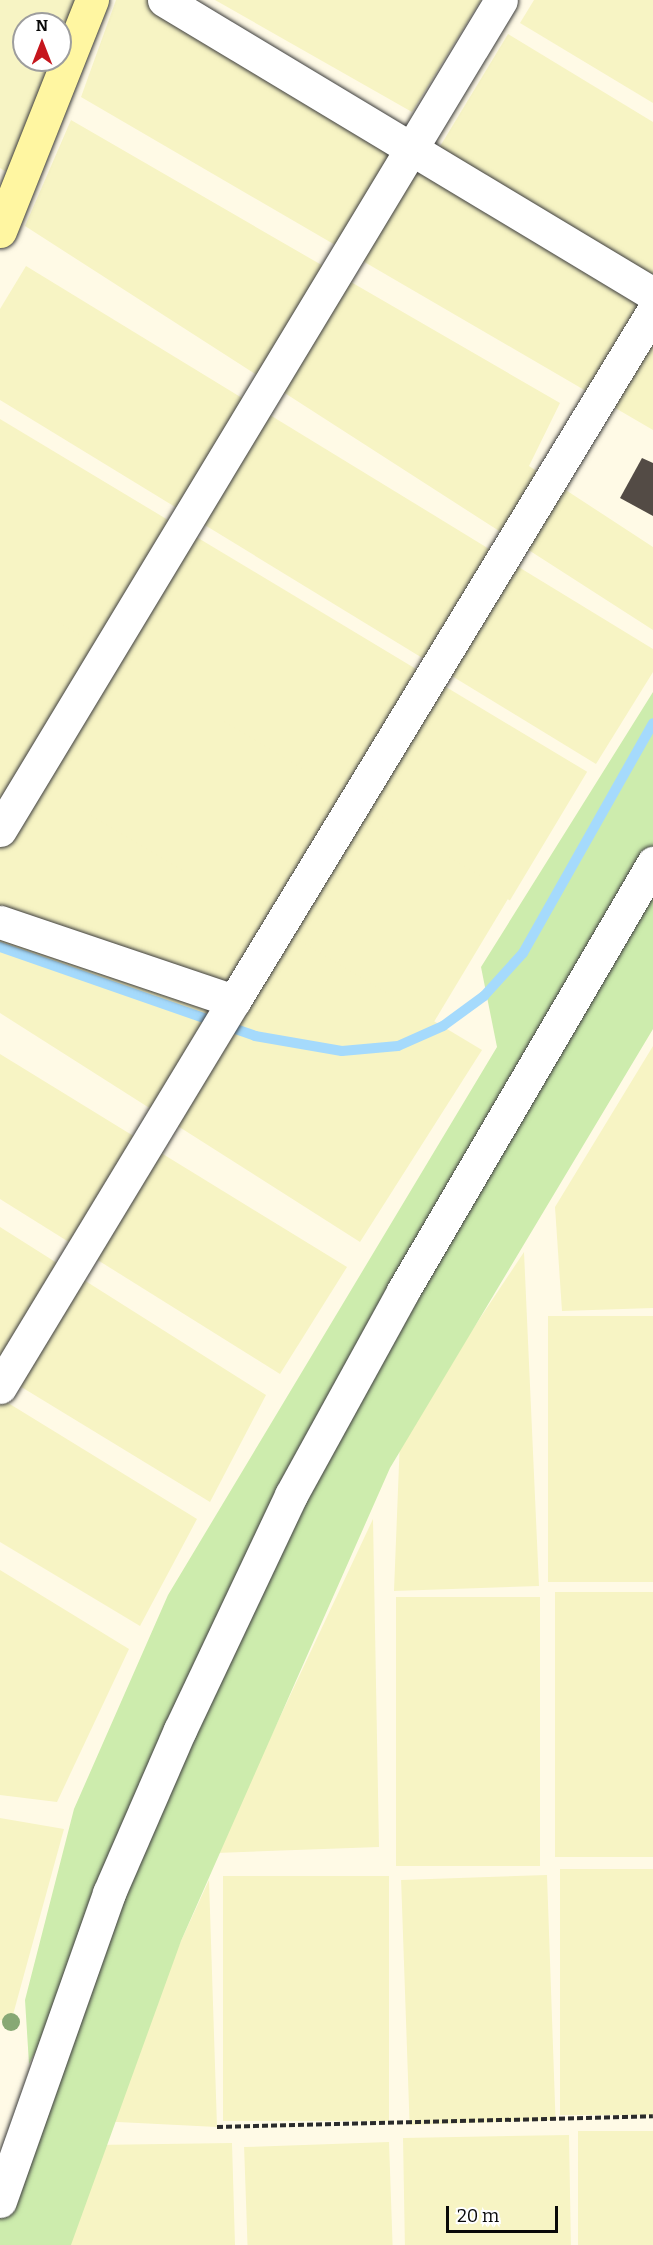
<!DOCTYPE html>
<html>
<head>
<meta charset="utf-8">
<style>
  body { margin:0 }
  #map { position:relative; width:653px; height:2245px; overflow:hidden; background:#fffae6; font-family:Bitter,serif }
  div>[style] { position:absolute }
  .farmland>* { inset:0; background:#f7f4c4; transform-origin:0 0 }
  .green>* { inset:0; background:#cdecad }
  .stream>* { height:10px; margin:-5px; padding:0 5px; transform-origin:5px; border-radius:5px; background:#a5dafc }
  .building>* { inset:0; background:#534b45 }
  .path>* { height:4px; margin-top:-2px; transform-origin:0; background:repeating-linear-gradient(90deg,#2b2b2b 0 6px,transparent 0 9px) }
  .roads { filter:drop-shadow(0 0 2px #3c3c3c) drop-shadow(0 0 2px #3c3c3c) }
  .street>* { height:33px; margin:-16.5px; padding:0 16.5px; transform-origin:16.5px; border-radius:16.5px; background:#fff }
  .secondary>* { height:33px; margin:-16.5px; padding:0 16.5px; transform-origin:16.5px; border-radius:16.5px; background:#fff6a1 }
  .trees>* { width:18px; height:18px; margin:-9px; border-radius:50%; background:#87a874 }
  span { translate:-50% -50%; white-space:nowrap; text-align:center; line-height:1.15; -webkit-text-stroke:6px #fff; paint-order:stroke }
  .north { position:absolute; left:12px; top:12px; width:60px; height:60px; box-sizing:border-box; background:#fff; border:2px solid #9d9d9d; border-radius:50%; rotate:0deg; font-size:16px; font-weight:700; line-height:24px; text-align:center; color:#090909 }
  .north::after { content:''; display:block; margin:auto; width:21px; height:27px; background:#c5161d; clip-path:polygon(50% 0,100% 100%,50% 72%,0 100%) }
  .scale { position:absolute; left:446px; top:2206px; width:112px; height:27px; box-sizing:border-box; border:3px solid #090909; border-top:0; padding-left:8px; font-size:18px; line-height:21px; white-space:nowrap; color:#090909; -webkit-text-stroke:4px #fff; paint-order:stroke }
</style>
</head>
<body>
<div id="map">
  <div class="farmland">
    <i style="clip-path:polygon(evenodd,0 0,80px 0,20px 181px,0 168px,0 0,24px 24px,60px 24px,60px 60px,24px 60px,24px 24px)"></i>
    <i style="clip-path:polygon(116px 0,163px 0,653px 302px,653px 430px,81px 97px)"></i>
    <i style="clip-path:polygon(215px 0,481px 0,412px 112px)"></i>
    <i style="clip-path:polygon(534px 0,653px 0,653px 103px,520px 23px)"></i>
    <i style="clip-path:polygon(508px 34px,653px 122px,653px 284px,436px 153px)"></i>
    <i style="clip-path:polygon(71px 120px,560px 403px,529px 466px,653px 547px,653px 630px,25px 226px)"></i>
    <i style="clip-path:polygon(26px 266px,653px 649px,653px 672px,596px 764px,0 400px,0 309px)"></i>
    <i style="left:0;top:419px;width:685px;height:150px;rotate:31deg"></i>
    <i style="left:0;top:587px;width:596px;height:150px;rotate:31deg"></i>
    <i style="clip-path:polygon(0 761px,482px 1050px,360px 1242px,0 1013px)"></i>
    <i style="clip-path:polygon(653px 1046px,653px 1308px,562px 1311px,555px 1207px)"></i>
    <i style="clip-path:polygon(0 1054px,347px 1267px,280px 1374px,0 1199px)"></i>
    <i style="clip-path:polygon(0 1227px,266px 1395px,210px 1502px,0 1374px)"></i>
    <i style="clip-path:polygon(524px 1252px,539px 1586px,394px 1591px,400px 1439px)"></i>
    <i style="left:653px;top:1316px;width:266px;height:105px;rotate:90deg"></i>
    <i style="clip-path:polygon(0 1398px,197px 1519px,140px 1626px,0 1542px)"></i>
    <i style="clip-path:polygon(373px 1519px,379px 1847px,216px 1853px)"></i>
    <i style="clip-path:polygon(0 1570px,129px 1649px,57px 1802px,0 1795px)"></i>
    <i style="left:653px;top:1592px;width:265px;height:98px;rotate:90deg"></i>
    <i style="left:396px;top:1597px;width:144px;height:269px"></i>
    <i style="clip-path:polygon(0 1818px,64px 1829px,11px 2022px,0 2020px)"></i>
    <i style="left:653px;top:1869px;width:246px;height:93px;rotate:90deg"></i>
    <i style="left:547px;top:1875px;width:245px;height:146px;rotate:88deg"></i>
    <i style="left:223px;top:1876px;width:166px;height:245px"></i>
    <i style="clip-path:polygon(209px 1880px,217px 2127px,98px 2121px,181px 1941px)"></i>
    <i style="left:653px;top:2131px;width:114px;height:75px;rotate:90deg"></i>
    <i style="left:569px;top:2135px;width:110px;height:166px;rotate:89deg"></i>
    <i style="left:389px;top:2142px;width:103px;height:145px;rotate:88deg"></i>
    <i style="clip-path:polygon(232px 2143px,235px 2245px,64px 2245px,94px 2145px)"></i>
  </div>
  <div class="green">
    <i style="clip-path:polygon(653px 692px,653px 1029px,390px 1468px,181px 1941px,71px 2245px,0 2245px,0 2169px,94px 1942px,29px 2064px,25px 2000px,74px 1809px,168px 1595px,497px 1047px,481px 967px)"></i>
  </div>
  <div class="stream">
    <i style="left:0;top:947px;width:270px;rotate:19.2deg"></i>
    <i style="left:255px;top:1036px;width:88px;rotate:9.8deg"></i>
    <i style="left:342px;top:1051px;width:56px;rotate:-5.1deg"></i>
    <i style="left:398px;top:1046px;width:49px;rotate:-24deg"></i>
    <i style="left:443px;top:1026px;width:51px;rotate:-36.2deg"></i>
    <i style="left:484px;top:996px;width:58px;rotate:-47.8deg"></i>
    <i style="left:523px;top:953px;width:264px;rotate:-60.5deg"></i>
  </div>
  <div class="building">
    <i style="clip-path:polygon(642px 458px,653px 463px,653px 516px,620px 498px)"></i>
  </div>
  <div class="path">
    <i style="left:217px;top:2127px;width:436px;rotate:-1.4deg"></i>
  </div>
  <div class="roads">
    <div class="street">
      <i style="left:164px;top:0;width:571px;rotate:31.02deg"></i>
      <i style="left:0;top:830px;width:969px;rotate:-58.88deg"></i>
      <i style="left:0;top:922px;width:247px;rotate:18.7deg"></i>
      <i style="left:234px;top:1001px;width:807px;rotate:-58.73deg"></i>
      <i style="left:0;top:1387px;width:451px;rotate:-58.8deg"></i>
      <i style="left:0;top:2201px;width:327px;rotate:-70.5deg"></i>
      <i style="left:109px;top:1893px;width:178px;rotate:-66.5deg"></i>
      <i style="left:180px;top:1730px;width:260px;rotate:-64.7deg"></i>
      <i style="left:291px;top:1495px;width:233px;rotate:-61.2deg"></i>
      <i style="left:403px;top:1291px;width:496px;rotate:-59.7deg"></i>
    </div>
    <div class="secondary">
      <i style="left:0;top:231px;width:249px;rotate:-68.3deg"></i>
    </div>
  </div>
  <div class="trees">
    <i style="left:11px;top:2022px"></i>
  </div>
  <div class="north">N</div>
  <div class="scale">20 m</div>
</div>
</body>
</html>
